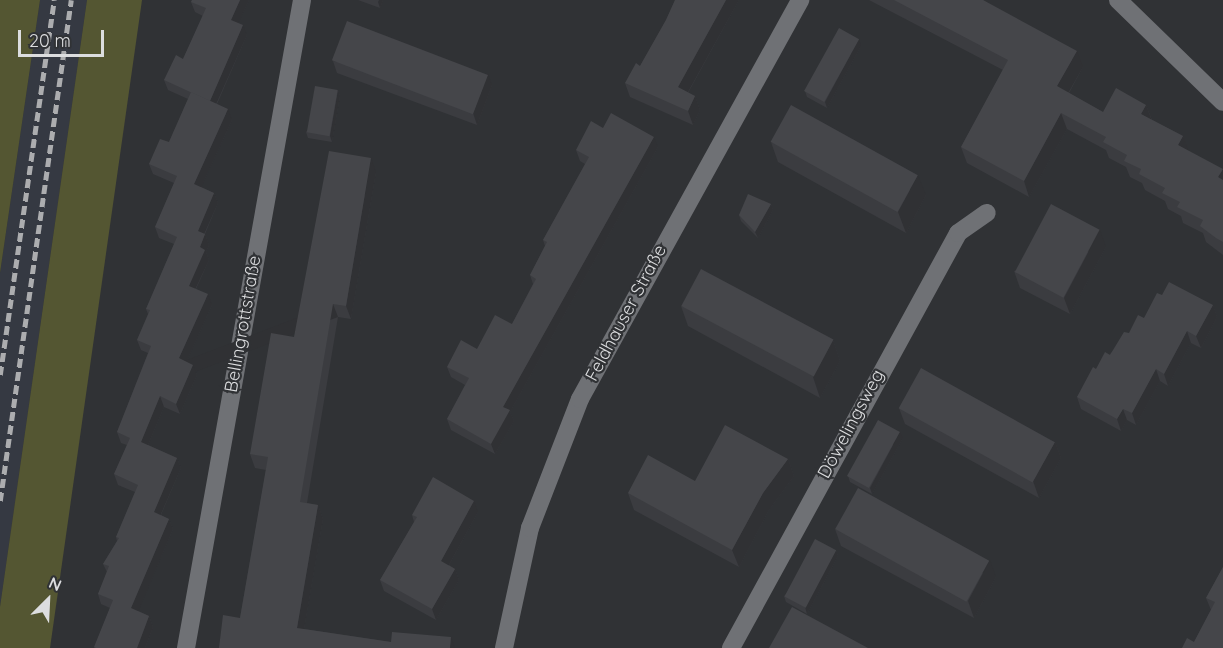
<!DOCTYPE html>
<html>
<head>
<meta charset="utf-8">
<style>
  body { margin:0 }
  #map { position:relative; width:1223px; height:648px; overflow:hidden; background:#303235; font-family:Quicksand,sans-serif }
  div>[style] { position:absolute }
  .built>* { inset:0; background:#353942 }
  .green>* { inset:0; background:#545632 }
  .minor>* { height:18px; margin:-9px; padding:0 9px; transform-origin:9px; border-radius:9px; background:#6f7175 }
  .rail>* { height:4.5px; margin-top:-2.25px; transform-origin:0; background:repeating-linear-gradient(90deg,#acadaf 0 9px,transparent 0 13.5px) }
  .wall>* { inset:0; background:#3b3c40 }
  .shaded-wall>* { inset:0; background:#303134; transform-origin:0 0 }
  .building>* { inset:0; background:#45464a; transform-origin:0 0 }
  span { translate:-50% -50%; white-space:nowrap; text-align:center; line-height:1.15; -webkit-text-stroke:4.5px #303235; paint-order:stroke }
  .street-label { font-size:18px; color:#dcdddf }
  .north { position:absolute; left:18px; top:570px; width:60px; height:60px; -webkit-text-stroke:4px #303235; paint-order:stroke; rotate:24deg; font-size:16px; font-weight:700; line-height:24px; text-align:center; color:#dcdddf }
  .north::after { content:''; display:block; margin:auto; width:21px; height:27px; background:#dcdddf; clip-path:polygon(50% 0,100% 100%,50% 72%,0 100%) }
  .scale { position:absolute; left:18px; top:30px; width:86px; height:27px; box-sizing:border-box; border:3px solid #dcdddf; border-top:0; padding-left:8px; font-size:18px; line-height:21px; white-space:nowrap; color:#dcdddf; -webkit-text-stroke:4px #303235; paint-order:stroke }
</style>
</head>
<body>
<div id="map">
  <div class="built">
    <i style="clip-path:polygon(40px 0,87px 0,0 607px,0 273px)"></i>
  </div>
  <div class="green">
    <i style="clip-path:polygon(0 0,40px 0,0 273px)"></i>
    <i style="clip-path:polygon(87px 0,142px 0,50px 648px,0 648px,0 607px)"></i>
  </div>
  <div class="minor">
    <i style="left:1118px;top:0;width:146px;rotate:44.2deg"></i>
    <i style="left:186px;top:648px;width:658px;rotate:-79.85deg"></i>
    <i style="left:504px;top:648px;width:123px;rotate:-77.8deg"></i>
    <i style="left:530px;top:528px;width:138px;rotate:-68.8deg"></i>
    <i style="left:580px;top:399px;width:456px;rotate:-61.1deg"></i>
    <i style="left:731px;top:648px;width:473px;rotate:-61.3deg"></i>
    <i style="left:958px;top:233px;width:35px;rotate:-35deg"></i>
  </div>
  <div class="rail">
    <i style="left:0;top:375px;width:379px;rotate:-81.8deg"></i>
    <i style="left:0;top:501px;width:506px;rotate:-81.93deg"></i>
  </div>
  <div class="wall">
    <i style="clip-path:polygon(192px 0,249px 0,238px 23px,247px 35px,217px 104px,232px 120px,201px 187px,214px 193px,218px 203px,205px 234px,209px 245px,206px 252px,209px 260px,196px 289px,212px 305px,186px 362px,193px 365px,197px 375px,180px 414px,164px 407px,148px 445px,177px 458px,181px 468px,161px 515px,169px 519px,173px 529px,138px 611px,149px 616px,153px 627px,145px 648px,94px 648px,110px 608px,101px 604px,98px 594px,107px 572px,103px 564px,117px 541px,116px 537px,135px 492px,118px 485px,114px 474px,127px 445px,121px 443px,117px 432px,148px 353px,141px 350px,137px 340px,148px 314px,146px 309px,174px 244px,159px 238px,155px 227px,174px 183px,153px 174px,149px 164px,169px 142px,188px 99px,168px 90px,164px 80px,183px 59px,203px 16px,195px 12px,191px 2px)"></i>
    <i style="clip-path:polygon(358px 0,383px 0,380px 8px)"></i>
    <i style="clip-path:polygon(675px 0,739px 0,688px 93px,695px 96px,700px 110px,693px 125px,630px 97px,625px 83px,640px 66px,666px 20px)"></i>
    <i style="clip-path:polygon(869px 0,983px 0,1083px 67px,1069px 93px,1103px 112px,1146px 105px,1152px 120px,1183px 136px,1188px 151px,1223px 170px,1223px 255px,1206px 242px,1203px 233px,1183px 223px,1181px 216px,1168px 209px,1165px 201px,1145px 190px,1142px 183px,1130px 177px,1126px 167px,1109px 158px,1106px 150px,1067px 129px,1029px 197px,967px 163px,961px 147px,1003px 70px)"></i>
    <i style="clip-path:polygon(861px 46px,827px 108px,807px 97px,805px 91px)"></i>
    <i style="clip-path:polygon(333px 61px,492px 85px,477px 125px,337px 73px)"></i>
    <i style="clip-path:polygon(338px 90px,340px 96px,332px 142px,308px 138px,306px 132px)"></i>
    <i style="clip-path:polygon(603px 128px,658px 147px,510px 412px,514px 421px,495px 454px,451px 430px,447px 419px,465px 385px,451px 377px,447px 367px,477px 349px,512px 324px,533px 284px,530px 275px,545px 246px,543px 240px,585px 164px,580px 161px,576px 150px)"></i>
    <i style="clip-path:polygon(771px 142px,926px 195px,906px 233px,778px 162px)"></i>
    <i style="clip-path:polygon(376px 172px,351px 319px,338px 317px,307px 503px,318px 505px,323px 519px,304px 629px,391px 642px,455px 648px,219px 648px,240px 618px,266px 470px,255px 468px,250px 454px,294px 337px)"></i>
    <i style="clip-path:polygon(771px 204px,773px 210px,758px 238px,741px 221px,739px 215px)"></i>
    <i style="clip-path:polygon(1106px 247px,1070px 314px,1020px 288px,1014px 271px)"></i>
    <i style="clip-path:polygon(1162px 295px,1213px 305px,1217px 317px,1201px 348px,1191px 343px,1168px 386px,1160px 381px,1136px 425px,1127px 420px,1121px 431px,1081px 409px,1077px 397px,1096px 369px,1144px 318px)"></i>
    <i style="clip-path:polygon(681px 306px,833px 340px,840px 361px,820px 398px,688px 326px)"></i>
    <i style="clip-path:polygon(899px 408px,1055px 442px,1061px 458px,1039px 498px,905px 424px)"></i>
    <i style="clip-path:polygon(903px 438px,872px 494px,850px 482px,848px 476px)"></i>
    <i style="clip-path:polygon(788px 459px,794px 476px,769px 510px,739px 567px,634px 510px,628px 493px,695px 481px)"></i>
    <i style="clip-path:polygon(478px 512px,449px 565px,455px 569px,459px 580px,436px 620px,384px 591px,380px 580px,414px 522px,412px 515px)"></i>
    <i style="clip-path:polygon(835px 529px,996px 577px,974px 618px,841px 546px)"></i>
    <i style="clip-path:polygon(836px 550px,838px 556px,807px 614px,786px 602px,784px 596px)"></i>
    <i style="clip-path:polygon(1223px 567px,1223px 648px,1194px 642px,1211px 610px,1206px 598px)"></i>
  </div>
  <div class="shaded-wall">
    <i style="clip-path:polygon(240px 0,249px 0,235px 30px,231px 20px)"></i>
    <i style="clip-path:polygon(379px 0,383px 0,380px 8px,378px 2px)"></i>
    <i style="clip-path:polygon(726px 0,739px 0,683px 101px,678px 87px)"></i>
    <i style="clip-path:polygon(243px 25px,247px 35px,213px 111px,210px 101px)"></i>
    <i style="clip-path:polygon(859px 39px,861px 46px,827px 108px,825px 102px)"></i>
    <i style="clip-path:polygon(1077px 51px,1083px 67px,1063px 102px,1057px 86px)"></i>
    <i style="clip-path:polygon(488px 74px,492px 85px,477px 125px,473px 113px)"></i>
    <i style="clip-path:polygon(338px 90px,340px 96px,332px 142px,330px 136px)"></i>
    <i style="clip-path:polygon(695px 96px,700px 110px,693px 125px,688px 111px)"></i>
    <i style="clip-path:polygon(1146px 105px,1152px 121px,1141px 114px)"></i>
    <i style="clip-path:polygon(228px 109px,232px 120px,198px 194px,194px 184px)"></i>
    <i style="clip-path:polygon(1061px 113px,1067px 129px,1029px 197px,1024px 181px)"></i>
    <i style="clip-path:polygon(1183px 136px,1189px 152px,1178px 145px)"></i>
    <i style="clip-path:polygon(654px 137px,658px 147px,510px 412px,514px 421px,495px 454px,491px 444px,503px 407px)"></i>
    <i style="clip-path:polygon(371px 158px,376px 172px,351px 319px,346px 306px)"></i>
    <i style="clip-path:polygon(1223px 169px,1223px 190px,1218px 177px)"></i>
    <i style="clip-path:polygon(918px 175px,926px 195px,906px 233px,898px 212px)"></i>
    <i style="clip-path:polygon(214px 193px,218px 203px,201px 241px,198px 231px)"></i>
    <i style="clip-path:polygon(771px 204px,773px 210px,758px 238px,755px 232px)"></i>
    <i style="clip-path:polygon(1100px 230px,1106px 247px,1070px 314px,1064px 298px)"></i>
    <i style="clip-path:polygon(205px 234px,209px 245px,206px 252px,209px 260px,192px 296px,189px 286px,200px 247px)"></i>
    <i style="clip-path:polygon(208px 294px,212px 305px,183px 369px,179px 358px)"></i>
    <i style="left:333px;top:304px;width:14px;height:201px;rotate:69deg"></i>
    <i style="clip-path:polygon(1213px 305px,1217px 317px,1201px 348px,1196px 336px)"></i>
    <i style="clip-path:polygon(1187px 331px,1191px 343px,1168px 386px,1164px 374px)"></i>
    <i style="clip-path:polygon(833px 340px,840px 361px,820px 398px,813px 377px)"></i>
    <i style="clip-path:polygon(193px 365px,197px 375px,180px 414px,176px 404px)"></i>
    <i style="clip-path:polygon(1156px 369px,1160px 381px,1136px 425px,1132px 413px)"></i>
    <i style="clip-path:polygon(160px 396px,164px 407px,145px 452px,141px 442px)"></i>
    <i style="clip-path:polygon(1123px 409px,1127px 420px,1121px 431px,1117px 419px)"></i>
    <i style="clip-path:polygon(900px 432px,903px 438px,872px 494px,870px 488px)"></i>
    <i style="clip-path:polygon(1055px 442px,1061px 458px,1039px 498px,1033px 481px)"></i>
    <i style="clip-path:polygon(177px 458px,181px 468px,157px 523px,154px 512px)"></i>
    <i style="clip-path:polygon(788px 459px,794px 476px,769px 510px,739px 567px,732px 550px,763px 493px)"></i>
    <i style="clip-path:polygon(474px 501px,478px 512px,445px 572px,441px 561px)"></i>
    <i style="clip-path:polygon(318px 505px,323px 519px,302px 641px,297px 628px)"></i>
    <i style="clip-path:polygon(169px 519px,173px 529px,135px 619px,131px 608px)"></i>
    <i style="clip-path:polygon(836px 550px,838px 556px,807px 614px,805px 607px)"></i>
    <i style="clip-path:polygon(990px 560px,996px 577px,974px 618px,968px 601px)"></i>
    <i style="clip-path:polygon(455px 569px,459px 580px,436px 620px,432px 609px)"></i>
    <i style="clip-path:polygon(149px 616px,153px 627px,145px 648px,137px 648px)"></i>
    <i style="clip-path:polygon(451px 637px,455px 648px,450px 648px)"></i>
  </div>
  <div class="building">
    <i style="clip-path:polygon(192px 0,240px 0,231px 20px,243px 25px,210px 101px,164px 80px,176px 55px,183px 59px,206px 8px,191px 2px)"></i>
    <i style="clip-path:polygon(675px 0,726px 0,678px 87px,695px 96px,688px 111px,625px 83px,636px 63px,640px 66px,666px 20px)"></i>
    <i style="clip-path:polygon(894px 0,983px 0,1077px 51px,1057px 86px,1103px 112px,1116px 88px,1146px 105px,1141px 114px,1183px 136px,1178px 145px,1223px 169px,1218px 177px,1223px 180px,1223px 242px,1216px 238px,1200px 226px,1203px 220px,1177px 207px,1180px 202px,1162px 193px,1165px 188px,1139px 174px,1141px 169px,1124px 161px,1127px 155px,1103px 142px,1106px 137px,1061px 113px,1024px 181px,961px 147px,1008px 60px)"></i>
    <i style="left:347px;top:21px;width:151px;height:42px;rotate:21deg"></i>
    <i style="left:839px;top:28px;width:23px;height:72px;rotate:29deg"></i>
    <i style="left:315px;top:86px;width:23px;height:47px;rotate:10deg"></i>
    <i style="clip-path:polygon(191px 92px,228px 109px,194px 184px,214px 193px,198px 231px,205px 234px,200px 247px,205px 250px,189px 286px,208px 294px,179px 358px,193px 365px,176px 404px,160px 396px,141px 442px,177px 458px,154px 512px,169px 519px,131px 608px,149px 616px,137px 648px,96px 648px,94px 647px,113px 600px,98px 594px,109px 566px,103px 564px,119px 538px,116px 537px,138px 485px,114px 474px,130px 438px,117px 432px,151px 346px,137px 340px,150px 310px,146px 309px,177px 237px,155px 227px,177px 176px,149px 164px,160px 139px,169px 142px)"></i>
    <i style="left:791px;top:105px;width:145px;height:42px;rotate:29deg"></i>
    <i style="clip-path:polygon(611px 113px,654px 137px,503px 407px,510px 410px,491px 444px,447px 419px,469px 378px,447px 367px,461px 340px,477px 349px,495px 315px,512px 324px,536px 279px,530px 275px,547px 242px,543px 240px,589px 157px,576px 150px,591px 121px,603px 128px)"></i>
    <i style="clip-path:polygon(329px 151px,371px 158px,346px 306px,333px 304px,300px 502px,318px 505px,297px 628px,391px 642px,392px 632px,451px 637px,450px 648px,219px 648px,223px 615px,240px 618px,268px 457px,250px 454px,271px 333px,294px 337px)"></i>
    <i style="clip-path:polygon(748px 194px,771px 204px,755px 232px,739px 215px)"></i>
    <i style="left:1051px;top:204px;width:55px;height:77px;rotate:28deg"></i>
    <i style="left:701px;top:269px;width:150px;height:42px;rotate:28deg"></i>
    <i style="clip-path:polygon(1169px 282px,1213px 305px,1196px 336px,1187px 331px,1164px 374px,1156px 369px,1132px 413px,1123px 409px,1117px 419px,1077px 397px,1093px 367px,1096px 369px,1105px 352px,1110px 355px,1124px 332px,1129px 333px,1138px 315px,1144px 318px,1157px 293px,1162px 295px)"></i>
    <i style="left:921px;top:368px;width:153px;height:46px;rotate:29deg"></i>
    <i style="left:878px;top:420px;width:25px;height:64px;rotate:29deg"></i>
    <i style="clip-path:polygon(725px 425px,788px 459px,763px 493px,732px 550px,628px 493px,648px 455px,695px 481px)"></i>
    <i style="clip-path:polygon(433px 477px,474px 501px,441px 561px,455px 569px,432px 609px,380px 580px,417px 517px,412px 515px)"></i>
    <i style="left:858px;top:488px;width:150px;height:47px;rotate:29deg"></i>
    <i style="left:815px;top:539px;width:24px;height:65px;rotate:28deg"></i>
    <i style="clip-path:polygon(1223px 567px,1223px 648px,1182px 648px,1187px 638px,1194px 642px,1215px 602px,1206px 598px)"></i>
    <i style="clip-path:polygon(792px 607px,868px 648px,769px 648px)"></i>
  </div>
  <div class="street-label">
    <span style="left:626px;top:313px;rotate:-62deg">Feldhauser Straße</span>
    <span style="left:243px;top:324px;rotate:-80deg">Bellingrottstraße</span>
    <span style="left:851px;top:424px;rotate:-62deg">Döwelingsweg</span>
  </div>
  <div class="north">N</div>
  <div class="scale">20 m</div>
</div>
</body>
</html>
